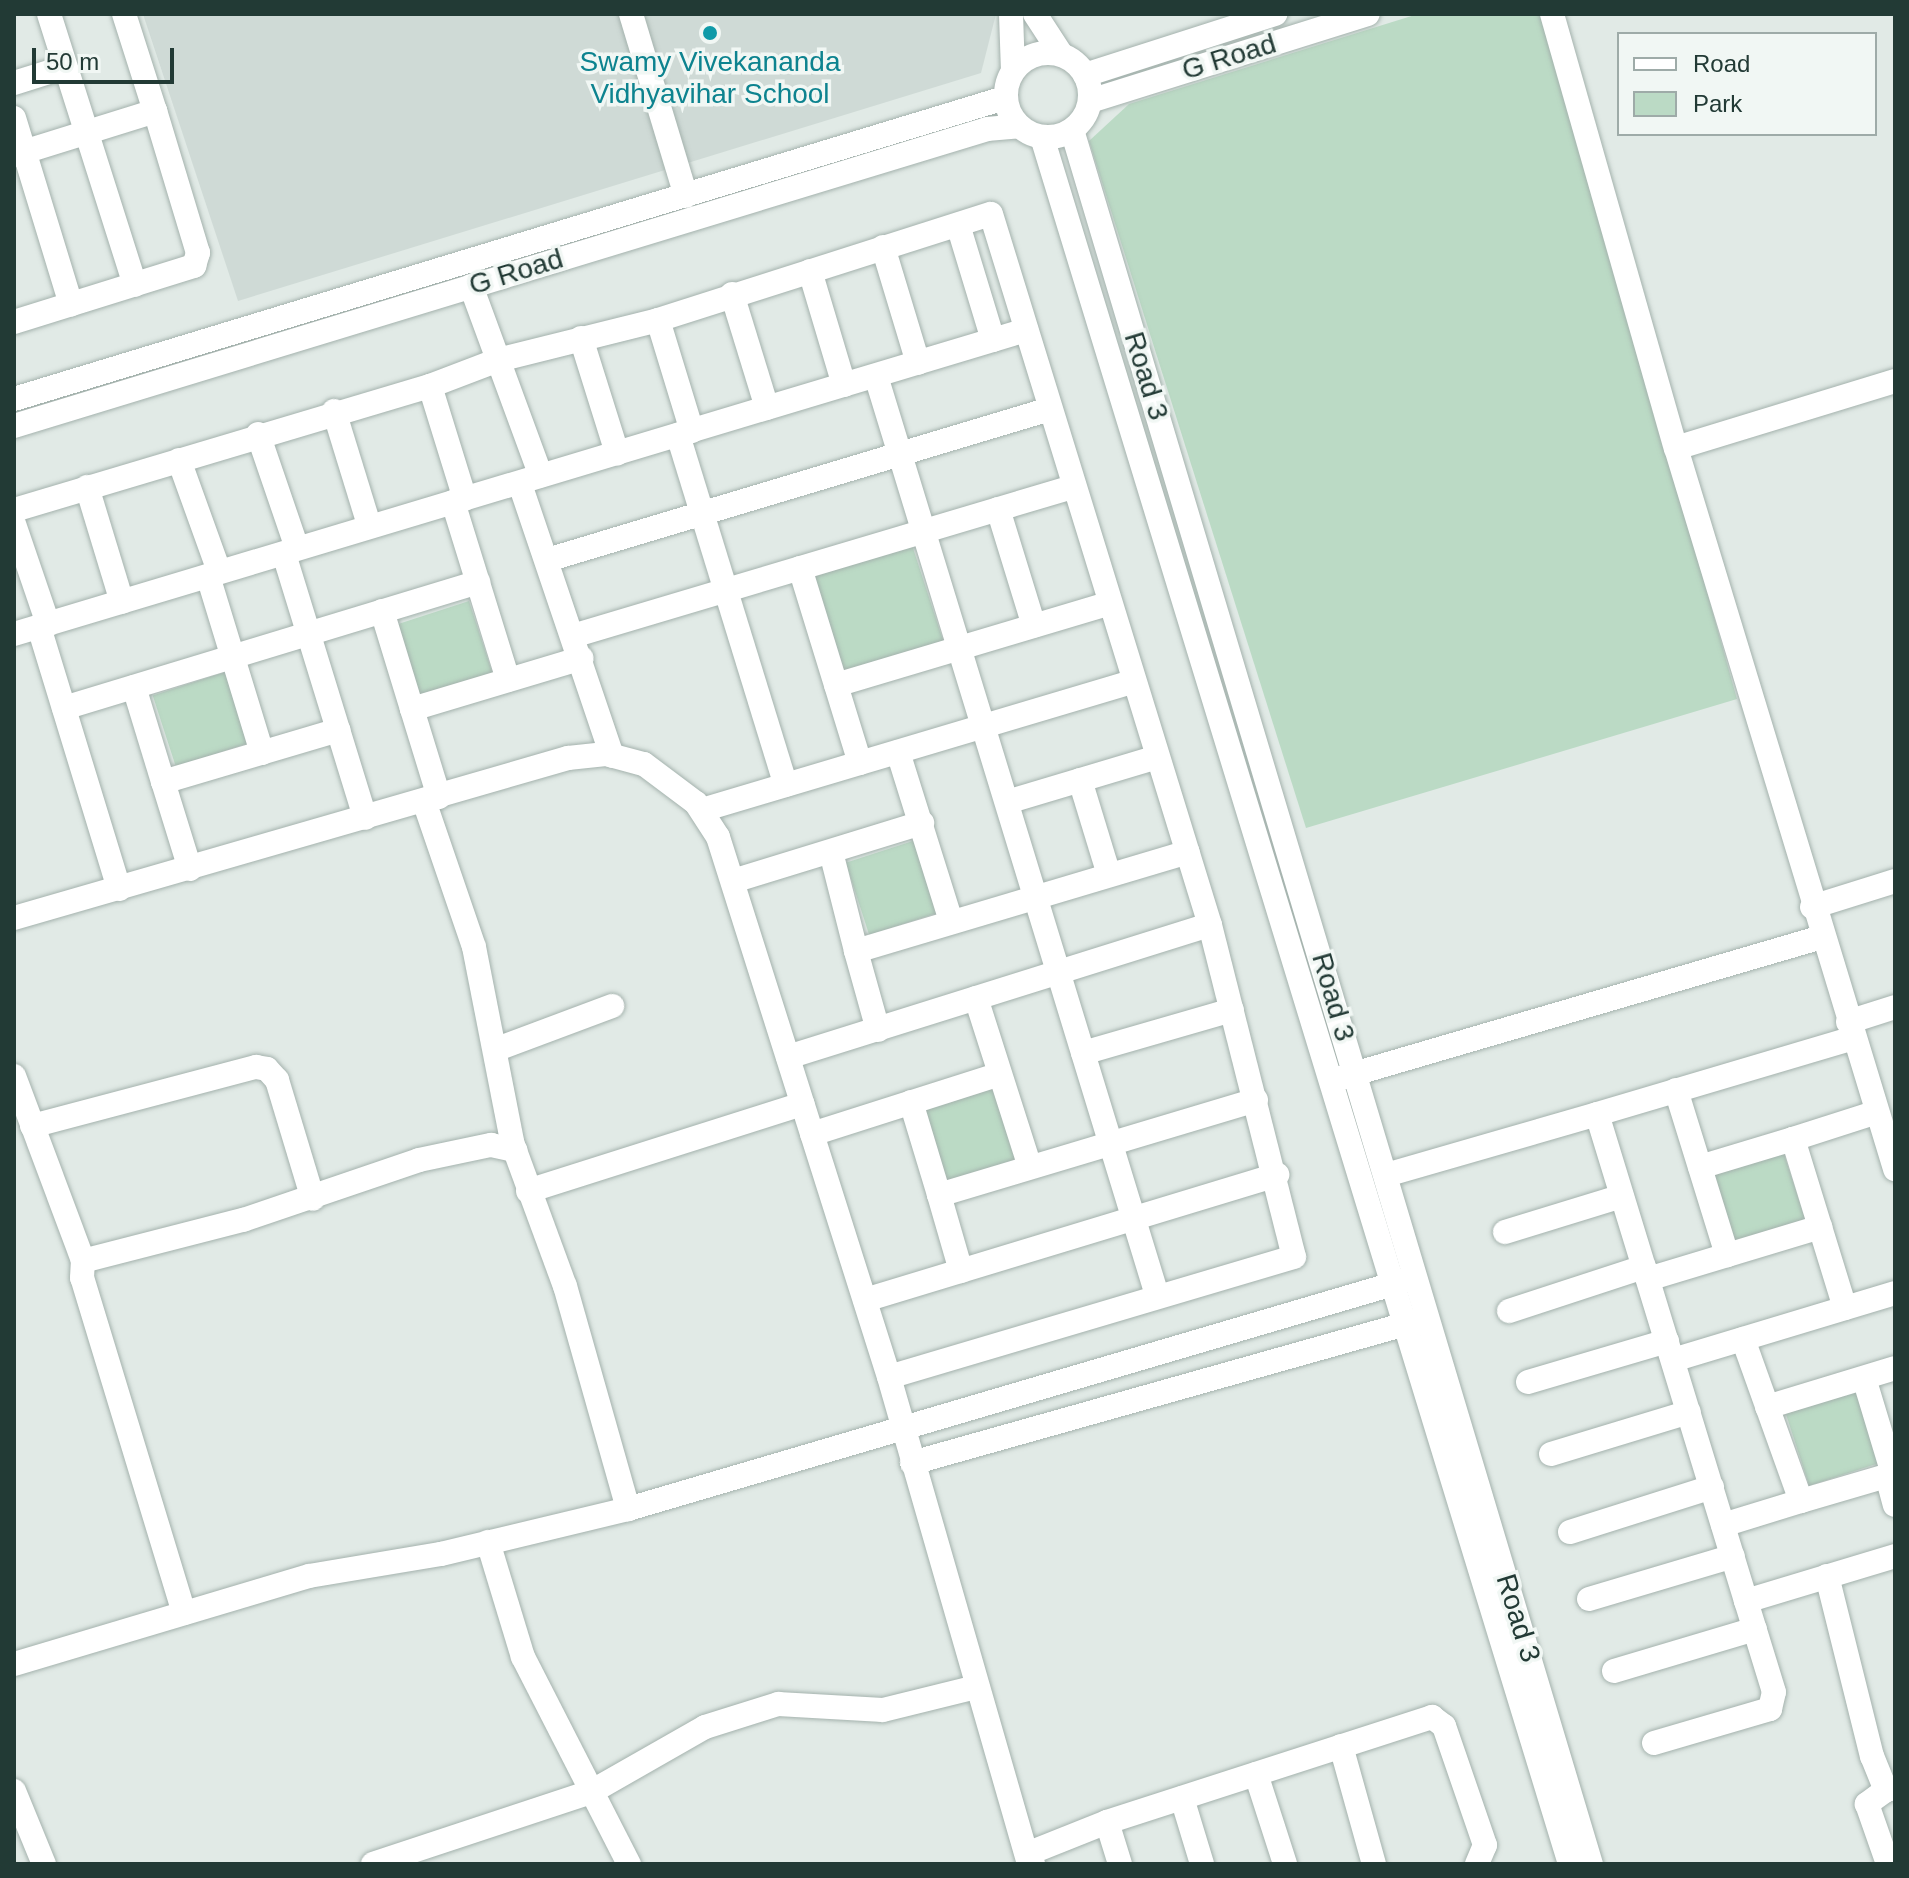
<!DOCTYPE html>
<html>
<head>
<meta charset="utf-8">
<style>
  body { margin:0 }
  #map { position:relative; width:1909px; height:1878px; overflow:hidden; background:#e1eae6; font-family:Arial,sans-serif }
  div>[style] { position:absolute }
  .built>* { inset:0; background:#cfdad6 }
  .green>* { inset:0; background:#bbdac5; transform-origin:0 0 }
  .roads { filter:drop-shadow(0 0 2px #a4b2ad) drop-shadow(0 0 2px #a4b2ad) }
  .minor>* { height:24px; margin:-12px; padding:0 12px; transform-origin:12px; border-radius:12px; background:#fff }
  .minor>.ring { margin:-12px; padding:0; box-sizing:content-box; background:none; border:24px solid #fff; border-radius:50% }
  .dots>* { width:22px; height:22px; translate:-50% -50%; box-sizing:border-box; border:4px solid #f1f7f4; border-radius:50% }
  span { translate:-50% -50%; white-space:nowrap; text-align:center; line-height:1.15; -webkit-text-stroke:7px #f1f7f4; paint-order:stroke }
  .street-label { font-size:28px; color:#223a35 }
  .culture-label { font-size:28px; color:#0d838f }
  .frame { position:absolute; inset:0; border:16px solid #223a35; pointer-events:none }
  .legend { position:absolute; left:1617px; top:32px; width:260px; height:104px; box-sizing:border-box; background:#f1f7f4; border:2px solid #9eaba8; margin:0; padding:10px 14px; list-style:none; font-size:24px; color:#223a35 }
  .legend li { display:flex; align-items:center; gap:16px; height:40px }
  .legend b { width:40px; border:2px solid #9eaba8 }
  .scale { position:absolute; left:32px; top:48px; width:142px; height:36px; box-sizing:border-box; border:4px solid #223a35; border-top:0; padding-left:10px; font-size:24px; line-height:28px; white-space:nowrap; color:#223a35; -webkit-text-stroke:6px #f1f7f4; paint-order:stroke }
</style>
</head>
<body>
<div id="map">
  <div class="built">
    <i style="clip-path:polygon(143px 14px,996px 14px,981px 73px,238px 301px)"></i>
  </div>
  <div class="green">
    <i style="clip-path:polygon(1418px 14px,1545px 14px,1737px 699px,1306px 828px,1089px 141px,1129px 104px)"></i>
    <i style="left:912px;top:545px;width:101px;height:103px;rotate:72deg"></i>
    <i style="left:469px;top:601px;width:76px;height:76px;rotate:72deg"></i>
    <i style="left:225px;top:672px;width:75px;height:76px;rotate:72deg"></i>
    <i style="left:919px;top:839px;width:76px;height:77px;rotate:72deg"></i>
    <i style="left:994px;top:1088px;width:76px;height:76px;rotate:72deg"></i>
    <i style="left:1783px;top:1151px;width:76px;height:76px;rotate:72deg"></i>
    <i style="left:1858px;top:1390px;width:76px;height:76px;rotate:72deg"></i>
  </div>
  <div class="roads">
    <div class="minor">
      <i style="left:49px;top:14px;width:284px;rotate:72.4deg"></i>
      <i style="left:631px;top:14px;width:190px;rotate:73.2deg"></i>
      <i style="left:1011px;top:14px;width:56px;rotate:88deg"></i>
      <i style="left:1035px;top:14px;width:48px;rotate:57deg"></i>
      <i style="left:1552px;top:14px;width:451px;rotate:74.1deg"></i>
      <i class="ring" style="left:1006px;top:53px;width:60px;height:60px"></i>
      <i style="left:1085px;top:75px;width:200px;rotate:-17.8deg"></i>
      <i style="left:14px;top:83px;width:53px;rotate:-17.4deg"></i>
      <i style="left:1090px;top:101px;width:291px;rotate:-17.4deg"></i>
      <i style="left:14px;top:118px;width:195px;rotate:73deg"></i>
      <i style="left:1072px;top:130px;width:1810px;rotate:73.34deg"></i>
      <i style="left:1042px;top:137px;width:1806px;rotate:73deg"></i>
      <i style="left:14px;top:155px;width:148px;rotate:-17.3deg"></i>
      <i style="left:155px;top:111px;width:102px;rotate:-107.7deg"></i>
      <i style="left:959px;top:228px;width:117px;rotate:73.1deg"></i>
      <i style="left:883px;top:247px;width:121px;rotate:73.2deg"></i>
      <i style="left:810px;top:271px;width:119px;rotate:73.4deg"></i>
      <i style="left:471px;top:286px;width:202px;rotate:69.8deg"></i>
      <i style="left:732px;top:294px;width:119px;rotate:72.9deg"></i>
      <i style="left:658px;top:320px;width:116px;rotate:73deg"></i>
      <i style="left:14px;top:322px;width:189px;rotate:-17.3deg"></i>
      <i style="left:194px;top:266px;width:14px;rotate:-73deg"></i>
      <i style="left:198px;top:253px;width:148px;rotate:-106.8deg"></i>
      <i style="left:581px;top:338px;width:121px;rotate:72.6deg"></i>
      <i style="left:876px;top:376px;width:961px;rotate:73deg"></i>
      <i style="left:1895px;top:381px;width:229px;rotate:163deg"></i>
      <i style="left:1676px;top:448px;width:754px;rotate:73.1deg"></i>
      <i style="left:430px;top:386px;width:118px;rotate:72.8deg"></i>
      <i style="left:14px;top:399px;width:1036px;rotate:-16.9deg"></i>
      <i style="left:334px;top:411px;width:119px;rotate:72.9deg"></i>
      <i style="left:14px;top:426px;width:1017px;rotate:-16.97deg"></i>
      <i style="left:987px;top:129px;width:32px;rotate:-5deg"></i>
      <i style="left:258px;top:434px;width:120px;rotate:71.1deg"></i>
      <i style="left:678px;top:435px;width:366px;rotate:72.9deg"></i>
      <i style="left:179px;top:460px;width:118px;rotate:70.2deg"></i>
      <i style="left:520px;top:484px;width:287px;rotate:71.3deg"></i>
      <i style="left:87px;top:487px;width:120px;rotate:73.1deg"></i>
      <i style="left:453px;top:502px;width:186px;rotate:72.8deg"></i>
      <i style="left:998px;top:509px;width:122px;rotate:72.9deg"></i>
      <i style="left:14px;top:510px;width:434px;rotate:-16.6deg"></i>
      <i style="left:430px;top:386px;width:73px;rotate:-20.9deg"></i>
      <i style="left:498px;top:360px;width:165px;rotate:-14deg"></i>
      <i style="left:658px;top:320px;width:349px;rotate:-17.7deg"></i>
      <i style="left:991px;top:214px;width:744px;rotate:72.88deg"></i>
      <i style="left:1210px;top:925px;width:342px;rotate:75.8deg"></i>
      <i style="left:1294px;top:1257px;width:422px;rotate:163.5deg"></i>
      <i style="left:14px;top:524px;width:106px;rotate:71.2deg"></i>
      <i style="left:284px;top:554px;width:276px;rotate:72.9deg"></i>
      <i style="left:547px;top:560px;width:525px;rotate:-16.71deg"></i>
      <i style="left:800px;top:568px;width:204px;rotate:72.9deg"></i>
      <i style="left:208px;top:576px;width:185px;rotate:73deg"></i>
      <i style="left:382px;top:611px;width:102px;rotate:73deg"></i>
      <i style="left:39px;top:627px;width:274px;rotate:73deg"></i>
      <i style="left:14px;top:634px;width:1057px;rotate:-16.72deg"></i>
      <i style="left:576px;top:635px;width:518px;rotate:-16.61deg"></i>
      <i style="left:836px;top:685px;width:284px;rotate:-16.6deg"></i>
      <i style="left:134px;top:687px;width:99px;rotate:73deg"></i>
      <i style="left:64px;top:708px;width:433px;rotate:-16.9deg"></i>
      <i style="left:898px;top:752px;width:177px;rotate:72.6deg"></i>
      <i style="left:1080px;top:780px;width:99px;rotate:73deg"></i>
      <i style="left:439px;top:797px;width:92px;rotate:-107.1deg"></i>
      <i style="left:412px;top:709px;width:177px;rotate:-16.7deg"></i>
      <i style="left:424px;top:801px;width:154px;rotate:71.1deg"></i>
      <i style="left:474px;top:947px;width:202px;rotate:78.9deg"></i>
      <i style="left:513px;top:1145px;width:150px;rotate:69.8deg"></i>
      <i style="left:565px;top:1286px;width:232px;rotate:74.2deg"></i>
      <i style="left:1007px;top:802px;width:157px;rotate:-16.7deg"></i>
      <i style="left:702px;top:810px;width:451px;rotate:-16.6deg"></i>
      <i style="left:831px;top:852px;width:102px;rotate:75.8deg"></i>
      <i style="left:190px;top:869px;width:91px;rotate:-107.2deg"></i>
      <i style="left:163px;top:782px;width:183px;rotate:-16.5deg"></i>
      <i style="left:733px;top:881px;width:198px;rotate:-17.1deg"></i>
      <i style="left:1812px;top:907px;width:87px;rotate:-17.4deg"></i>
      <i style="left:14px;top:918px;width:577px;rotate:-16.11deg"></i>
      <i style="left:568px;top:758px;width:38px;rotate:-6deg"></i>
      <i style="left:606px;top:754px;width:39px;rotate:15deg"></i>
      <i style="left:644px;top:764px;width:65px;rotate:36.9deg"></i>
      <i style="left:696px;top:803px;width:40px;rotate:57.1deg"></i>
      <i style="left:718px;top:837px;width:566px;rotate:72.43deg"></i>
      <i style="left:889px;top:1377px;width:507px;rotate:73.96deg"></i>
      <i style="left:976px;top:998px;width:177px;rotate:72.3deg"></i>
      <i style="left:1848px;top:1022px;width:49px;rotate:-17.7deg"></i>
      <i style="left:878px;top:1030px;width:82px;rotate:-105.6deg"></i>
      <i style="left:856px;top:951px;width:346px;rotate:-16.6deg"></i>
      <i style="left:497px;top:1049px;width:123px;rotate:-20.5deg"></i>
      <i style="left:1083px;top:1053px;width:155px;rotate:-16.1deg"></i>
      <i style="left:788px;top:1057px;width:442px;rotate:-17.4deg"></i>
      <i style="left:14px;top:1076px;width:197px;rotate:69.5deg"></i>
      <i style="left:1340px;top:1078px;width:502px;rotate:-16.31deg"></i>
      <i style="left:1676px;top:1090px;width:173px;rotate:72.8deg"></i>
      <i style="left:911px;top:1102px;width:97px;rotate:73.2deg"></i>
      <i style="left:32px;top:1126px;width:232px;rotate:-14.8deg"></i>
      <i style="left:256px;top:1067px;width:11px;rotate:10deg"></i>
      <i style="left:267px;top:1069px;width:15px;rotate:48deg"></i>
      <i style="left:277px;top:1080px;width:124px;rotate:73.2deg"></i>
      <i style="left:812px;top:1134px;width:197px;rotate:-17.7deg"></i>
      <i style="left:1700px;top:1167px;width:97px;rotate:-16.8deg"></i>
      <i style="left:1386px;top:1175px;width:220px;rotate:-16.1deg"></i>
      <i style="left:528px;top:1191px;width:288px;rotate:-17.6deg"></i>
      <i style="left:1505px;top:1232px;width:122px;rotate:-17.1deg"></i>
      <i style="left:961px;top:1271px;width:79px;rotate:-106.1deg"></i>
      <i style="left:939px;top:1195px;width:331px;rotate:-16.7deg"></i>
      <i style="left:1648px;top:1279px;width:180px;rotate:-16.8deg"></i>
      <i style="left:865px;top:1300px;width:431px;rotate:-16.9deg"></i>
      <i style="left:1845px;top:1308px;width:177px;rotate:-107.1deg"></i>
      <i style="left:1793px;top:1139px;width:88px;rotate:-17.8deg"></i>
      <i style="left:1509px;top:1311px;width:142px;rotate:-18.1deg"></i>
      <i style="left:1743px;top:1339px;width:172px;rotate:70.3deg"></i>
      <i style="left:1801px;top:1501px;width:96px;rotate:-16.4deg"></i>
      <i style="left:1893px;top:1474px;width:100px;rotate:-106.8deg"></i>
      <i style="left:1673px;top:1360px;width:232px;rotate:-16.8deg"></i>
      <i style="left:1528px;top:1382px;width:145px;rotate:-16.4deg"></i>
      <i style="left:1767px;top:1407px;width:134px;rotate:-16.9deg"></i>
      <i style="left:1551px;top:1454px;width:144px;rotate:-16.9deg"></i>
      <i style="left:912px;top:1463px;width:528px;rotate:-15.72deg"></i>
      <i style="left:1887px;top:1476px;width:30px;rotate:75deg"></i>
      <i style="left:1723px;top:1525px;width:82px;rotate:-17.1deg"></i>
      <i style="left:1570px;top:1532px;width:149px;rotate:-17.6deg"></i>
      <i style="left:488px;top:1542px;width:120px;rotate:73.1deg"></i>
      <i style="left:523px;top:1657px;width:233px;rotate:62.9deg"></i>
      <i style="left:1827px;top:1576px;width:186px;rotate:76deg"></i>
      <i style="left:1872px;top:1756px;width:37px;rotate:68deg"></i>
      <i style="left:1886px;top:1790px;width:9px;rotate:-13deg"></i>
      <i style="left:1589px;top:1599px;width:150px;rotate:-16.6deg"></i>
      <i style="left:1746px;top:1601px;width:509px;rotate:-107.01deg"></i>
      <i style="left:1597px;top:1114px;width:268px;rotate:-16.5deg"></i>
      <i style="left:184px;top:1613px;width:350px;rotate:-106.9deg"></i>
      <i style="left:82px;top:1278px;width:17px;rotate:-87deg"></i>
      <i style="left:83px;top:1261px;width:165px;rotate:-14.4deg"></i>
      <i style="left:243px;top:1220px;width:186px;rotate:-18.8deg"></i>
      <i style="left:419px;top:1160px;width:74px;rotate:-11.8deg"></i>
      <i style="left:491px;top:1145px;width:25px;rotate:12deg"></i>
      <i style="left:14px;top:1664px;width:308px;rotate:-16.6deg"></i>
      <i style="left:309px;top:1576px;width:134px;rotate:-9.5deg"></i>
      <i style="left:441px;top:1554px;width:192px;rotate:-13.5deg"></i>
      <i style="left:628px;top:1509px;width:815px;rotate:-16.39deg"></i>
      <i style="left:1614px;top:1671px;width:147px;rotate:-16.6deg"></i>
      <i style="left:1654px;top:1743px;width:121px;rotate:-16.3deg"></i>
      <i style="left:1770px;top:1709px;width:17px;rotate:-77deg"></i>
      <i style="left:1774px;top:1692px;width:95px;rotate:-107.1deg"></i>
      <i style="left:1746px;top:1601px;width:156px;rotate:-16.8deg"></i>
      <i style="left:1341px;top:1746px;width:123px;rotate:74.4deg"></i>
      <i style="left:1256px;top:1774px;width:95px;rotate:72.1deg"></i>
      <i style="left:1886px;top:1790px;width:24px;rotate:144deg"></i>
      <i style="left:1867px;top:1804px;width:64px;rotate:70.7deg"></i>
      <i style="left:14px;top:1791px;width:79px;rotate:67.7deg"></i>
      <i style="left:1182px;top:1798px;width:69px;rotate:73.1deg"></i>
      <i style="left:1107px;top:1822px;width:44px;rotate:72.8deg"></i>
      <i style="left:373px;top:1864px;width:230px;rotate:-18.3deg"></i>
      <i style="left:591px;top:1792px;width:131px;rotate:-29.7deg"></i>
      <i style="left:705px;top:1727px;width:77px;rotate:-17.5deg"></i>
      <i style="left:778px;top:1704px;width:105px;rotate:3.3deg"></i>
      <i style="left:883px;top:1710px;width:96px;rotate:-13.9deg"></i>
      <i style="left:1033px;top:1864px;width:12px;rotate:-121deg"></i>
      <i style="left:1027px;top:1854px;width:86px;rotate:-21.8deg"></i>
      <i style="left:1107px;top:1822px;width:342px;rotate:-17.9deg"></i>
      <i style="left:1432px;top:1717px;width:15px;rotate:37deg"></i>
      <i style="left:1444px;top:1726px;width:126px;rotate:71deg"></i>
      <i style="left:1485px;top:1845px;width:21px;rotate:113deg"></i>
    </div>
  </div>
  <div class="dots">
    <i style="left:710px;top:33px;background:#0f9aa8"></i>
  </div>
  <div class="street-label">
    <span style="left:1229px;top:57px;rotate:-17deg">G Road</span>
    <span style="left:516px;top:272px;rotate:-17deg">G Road</span>
    <span style="left:1146px;top:376px;rotate:73deg">Road 3</span>
    <span style="left:1333px;top:997px;rotate:74deg">Road 3</span>
    <span style="left:1518px;top:1618px;rotate:73deg">Road 3</span>
  </div>
  <div class="culture-label">
    <span style="left:710px;top:78px">Swamy Vivekananda<br>Vidhyavihar School</span>
  </div>
  <div class="frame"></div>
  <ul class="legend">
  <li><b style="height:10px;background:#fff"></b>Road</li>
  <li><b style="height:22px;background:#bbdac5"></b>Park</li>
  </ul>
  <div class="scale">50 m</div>
</div>
</body>
</html>
